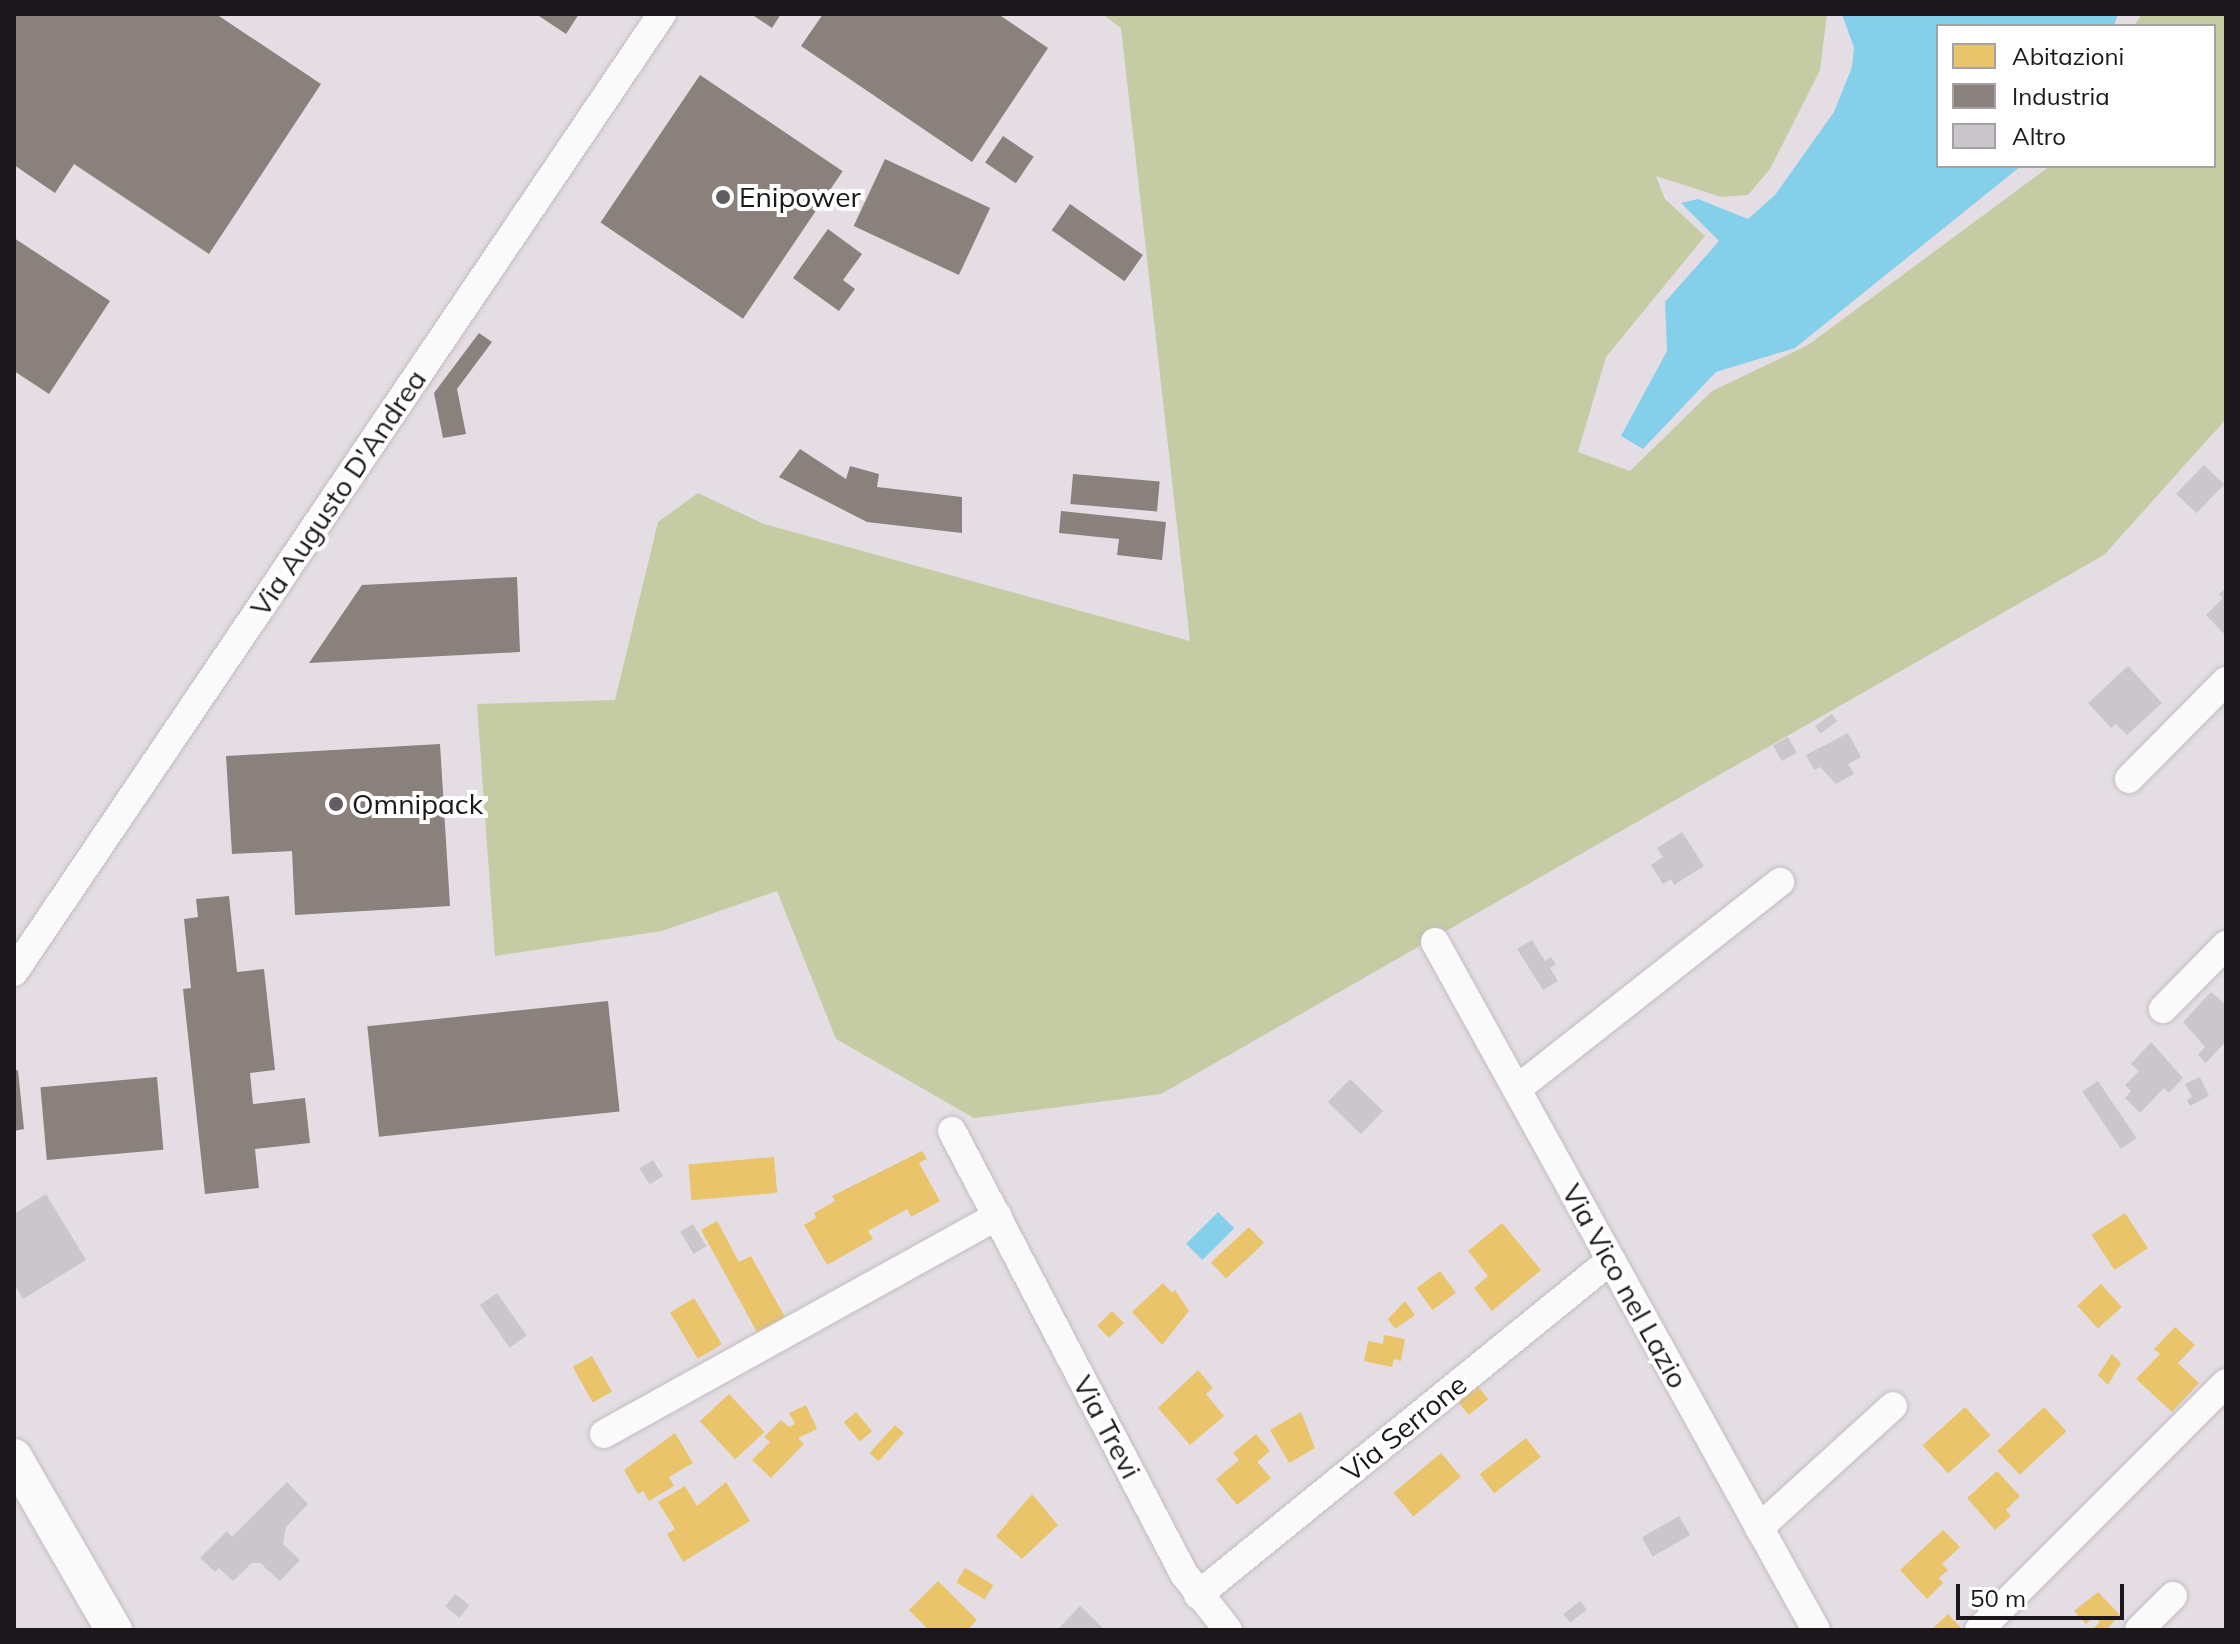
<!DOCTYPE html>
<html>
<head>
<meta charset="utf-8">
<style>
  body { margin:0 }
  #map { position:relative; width:2240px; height:1644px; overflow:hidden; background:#e4dee4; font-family:Mulish,sans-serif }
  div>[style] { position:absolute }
  .green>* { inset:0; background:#c5cba2 }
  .water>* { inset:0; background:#84cfea; transform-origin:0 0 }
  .homes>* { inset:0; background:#e9c46a; transform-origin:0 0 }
  .industry>* { inset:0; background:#8a817c; transform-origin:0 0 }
  .building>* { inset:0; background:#cac6cb; transform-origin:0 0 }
  .roads { filter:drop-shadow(0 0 2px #c2bcc1) drop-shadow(0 0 2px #c2bcc1) }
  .minor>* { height:28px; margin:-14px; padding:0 14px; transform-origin:14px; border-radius:14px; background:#fbfafb }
  .major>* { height:36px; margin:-18px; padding:0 18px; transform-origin:18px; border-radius:18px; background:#fbfafb }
  .dots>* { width:22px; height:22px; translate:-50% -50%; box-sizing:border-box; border:4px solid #fff; border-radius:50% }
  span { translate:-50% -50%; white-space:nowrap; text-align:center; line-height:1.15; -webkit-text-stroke:8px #fff; paint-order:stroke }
  .poi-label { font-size:28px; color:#1c171b }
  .left { translate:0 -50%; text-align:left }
  .street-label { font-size:28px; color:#1c171b }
  .frame { position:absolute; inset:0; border:16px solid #1c171b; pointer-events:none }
  .legend { position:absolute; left:1936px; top:24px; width:280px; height:144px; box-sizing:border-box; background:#fff; border:2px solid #a4a2a4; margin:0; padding:10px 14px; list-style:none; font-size:24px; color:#1c171b }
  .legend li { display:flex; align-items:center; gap:16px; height:40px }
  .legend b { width:40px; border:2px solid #a4a2a4 }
  .scale { position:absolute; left:1956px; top:1584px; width:168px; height:36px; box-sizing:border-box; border:4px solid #1c171b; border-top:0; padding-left:10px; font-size:24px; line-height:28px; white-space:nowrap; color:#1c171b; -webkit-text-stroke:6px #fff; paint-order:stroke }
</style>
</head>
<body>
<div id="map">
  <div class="green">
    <i style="clip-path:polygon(1102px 14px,1827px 14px,1820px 70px,1770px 169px,1748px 195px,1721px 197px,1656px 176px,1665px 199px,1705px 236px,1606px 357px,1578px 452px,1630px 471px,1712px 391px,1808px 345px,2050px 166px,2214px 166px,2214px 26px,2134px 26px,2142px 14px,2226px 14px,2226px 419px,2104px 555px,1161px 1094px,974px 1118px,836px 1039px,777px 891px,662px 931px,495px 956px,477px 704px,615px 700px,658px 522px,698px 493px,764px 524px,1190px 641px,1121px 28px)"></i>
  </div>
  <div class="water">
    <i style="clip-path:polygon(1842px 14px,2118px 14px,2114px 26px,1938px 26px,1938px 166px,2021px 166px,1795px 348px,1716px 372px,1643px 449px,1621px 436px,1667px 351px,1665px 302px,1719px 241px,1681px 203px,1698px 199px,1748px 219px,1775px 195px,1834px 112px,1852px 67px,1854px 48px)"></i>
    <i style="left:1218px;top:1212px;width:23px;height:45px;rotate:45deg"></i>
  </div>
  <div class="homes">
    <i style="clip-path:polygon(922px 1151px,927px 1159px,919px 1163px,940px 1201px,911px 1217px,907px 1209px,868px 1231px,873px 1239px,827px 1265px,804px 1225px,816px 1218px,814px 1213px,835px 1201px,832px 1196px)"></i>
    <i style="left:774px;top:1157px;width:36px;height:86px;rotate:85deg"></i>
    <i style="left:2125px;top:1213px;width:42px;height:40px;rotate:57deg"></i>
    <i style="clip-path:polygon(717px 1221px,739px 1262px,751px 1256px,785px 1317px,757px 1332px,701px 1230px)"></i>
    <i style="clip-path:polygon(1502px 1223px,1541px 1270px,1492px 1311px,1474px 1288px,1488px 1276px,1468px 1251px)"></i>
    <i style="left:1249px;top:1227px;width:22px;height:52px;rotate:47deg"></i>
    <i style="left:1440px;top:1271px;width:27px;height:29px;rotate:54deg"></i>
    <i style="clip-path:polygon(1163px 1283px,1172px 1293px,1175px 1290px,1189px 1311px,1162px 1345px,1132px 1312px)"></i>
    <i style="left:2101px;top:1284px;width:31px;height:32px;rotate:48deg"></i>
    <i style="left:694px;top:1298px;width:54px;height:28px;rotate:59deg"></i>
    <i style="clip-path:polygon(1405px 1301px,1415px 1315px,1395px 1329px,1388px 1319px)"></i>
    <i style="left:1112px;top:1311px;width:17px;height:21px;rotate:45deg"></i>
    <i style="clip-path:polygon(2175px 1327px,2195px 1345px,2178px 1363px,2199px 1383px,2172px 1412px,2136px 1379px,2160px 1354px,2154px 1349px)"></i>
    <i style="clip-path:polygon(1384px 1335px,1405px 1339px,1401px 1361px,1394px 1359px,1392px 1367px,1364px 1361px,1368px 1341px,1383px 1344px)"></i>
    <i style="clip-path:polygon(2112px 1354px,2121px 1363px,2108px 1385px,2098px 1375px)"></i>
    <i style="left:592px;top:1356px;width:41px;height:22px;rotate:61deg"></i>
    <i style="clip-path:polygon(1198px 1370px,1213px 1388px,1206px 1394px,1224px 1416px,1190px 1445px,1158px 1408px)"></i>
    <i style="left:1475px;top:1383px;width:21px;height:25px;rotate:51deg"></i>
    <i style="left:729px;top:1394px;width:52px;height:40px;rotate:47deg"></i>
    <i style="clip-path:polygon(806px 1405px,817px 1429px,798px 1438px,804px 1444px,771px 1478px,752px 1460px,770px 1442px,764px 1437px,781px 1420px,789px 1427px,795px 1424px,789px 1413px)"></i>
    <i style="left:1965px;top:1407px;width:38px;height:57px;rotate:48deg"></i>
    <i style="left:2044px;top:1407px;width:33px;height:64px;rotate:47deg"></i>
    <i style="left:856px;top:1412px;width:25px;height:16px;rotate:50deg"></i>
    <i style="clip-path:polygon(1301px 1412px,1315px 1448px,1289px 1463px,1270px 1430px)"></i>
    <i style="left:895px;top:1425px;width:12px;height:38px;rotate:42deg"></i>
    <i style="clip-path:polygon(675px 1433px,693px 1463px,669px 1477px,674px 1486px,649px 1501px,643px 1491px,638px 1494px,624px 1470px)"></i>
    <i style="clip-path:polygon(1256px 1434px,1270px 1451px,1257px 1462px,1271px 1478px,1237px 1505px,1216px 1479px,1239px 1460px,1233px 1453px)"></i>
    <i style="left:1526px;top:1438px;width:24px;height:59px;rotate:52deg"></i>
    <i style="left:1441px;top:1453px;width:31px;height:62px;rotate:50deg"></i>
    <i style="clip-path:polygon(1997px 1471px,2020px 1496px,2006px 1510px,2011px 1516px,1995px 1530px,1967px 1498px)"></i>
    <i style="clip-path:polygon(726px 1482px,750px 1521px,683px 1562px,667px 1534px,675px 1529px,658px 1502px,685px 1486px,697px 1506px)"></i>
    <i style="clip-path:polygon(1032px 1494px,1058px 1525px,1022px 1559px,996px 1536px)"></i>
    <i style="clip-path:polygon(1943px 1530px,1960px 1547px,1942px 1564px,1948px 1570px,1939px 1578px,1943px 1583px,1927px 1599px,1900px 1570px)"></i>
    <i style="left:965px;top:1568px;width:33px;height:17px;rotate:31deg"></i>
    <i style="clip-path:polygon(938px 1581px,977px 1620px,967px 1630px,929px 1630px,909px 1610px)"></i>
    <i style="clip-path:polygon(2098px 1592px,2120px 1615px,2106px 1630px,2092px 1630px,2100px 1622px,2094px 1616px,2086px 1624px,2074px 1611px)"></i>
    <i style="clip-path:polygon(1948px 1614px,1963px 1630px,1931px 1630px)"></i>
  </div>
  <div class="industry">
    <i style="clip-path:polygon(14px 14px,216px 14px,321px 84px,209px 254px,74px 164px,55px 193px,14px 165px)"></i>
    <i style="clip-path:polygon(536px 14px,579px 14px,566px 34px)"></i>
    <i style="clip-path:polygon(751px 14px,781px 14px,772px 28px)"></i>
    <i style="clip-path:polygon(823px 14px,998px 14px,1048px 48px,972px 162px,801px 46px)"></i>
    <i style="left:700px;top:75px;width:172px;height:178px;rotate:34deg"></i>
    <i style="left:1003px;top:136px;width:37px;height:32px;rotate:34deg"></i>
    <i style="left:885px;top:159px;width:116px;height:74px;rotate:25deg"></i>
    <i style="left:1070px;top:204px;width:89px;height:32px;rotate:35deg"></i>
    <i style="clip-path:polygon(828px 229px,862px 254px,843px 280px,855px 289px,839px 311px,793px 278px)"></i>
    <i style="clip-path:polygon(14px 238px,110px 301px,49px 394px,14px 371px)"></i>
    <i style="clip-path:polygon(479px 333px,492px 342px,457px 389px,466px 434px,443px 438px,434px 393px)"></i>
    <i style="clip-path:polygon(800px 449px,846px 479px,850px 466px,879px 474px,877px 487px,962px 497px,962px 533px,867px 522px,779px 477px)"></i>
    <i style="left:1073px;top:474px;width:87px;height:30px;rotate:5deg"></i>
    <i style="clip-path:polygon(1061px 511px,1166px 522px,1162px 560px,1117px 555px,1119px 539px,1059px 533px)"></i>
    <i style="clip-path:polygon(517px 577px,520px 652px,309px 663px,362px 585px)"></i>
    <i style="clip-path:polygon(440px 744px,450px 906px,295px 915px,292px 851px,232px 854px,226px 756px)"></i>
    <i style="clip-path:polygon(229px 896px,237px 972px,264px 969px,275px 1070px,250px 1073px,253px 1104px,305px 1098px,310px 1143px,255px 1149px,259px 1188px,205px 1194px,183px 989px,191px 988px,184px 919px,198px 917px,196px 899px)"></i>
    <i style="left:608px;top:1001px;width:111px;height:242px;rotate:84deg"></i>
    <i style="clip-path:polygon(18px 1070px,24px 1129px,14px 1131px,14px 1071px)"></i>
    <i style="left:157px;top:1077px;width:73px;height:117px;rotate:85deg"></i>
  </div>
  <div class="building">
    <i style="left:2204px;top:465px;width:28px;height:40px;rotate:44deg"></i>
    <i style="clip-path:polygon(2226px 588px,2226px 636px,2206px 615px,2223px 598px,2219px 594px)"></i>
    <i style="clip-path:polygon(2128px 666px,2162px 703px,2127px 735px,2116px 724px,2111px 728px,2088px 703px)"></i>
    <i style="left:1832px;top:714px;width:9px;height:21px;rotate:54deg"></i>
    <i style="clip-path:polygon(1848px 733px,1861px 757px,1848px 764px,1854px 774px,1836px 784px,1820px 767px,1814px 770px,1806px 755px)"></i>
    <i style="left:1788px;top:737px;width:18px;height:17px;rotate:61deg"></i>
    <i style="clip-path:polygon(1682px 832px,1704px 866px,1674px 885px,1671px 879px,1663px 884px,1651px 865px,1663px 857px,1657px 848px)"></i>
    <i style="clip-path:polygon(1532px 940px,1545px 961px,1551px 957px,1556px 964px,1550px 968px,1558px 981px,1543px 990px,1517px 949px)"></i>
    <i style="clip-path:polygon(2211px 992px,2226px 1005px,2226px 1041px,2206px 1063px,2198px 1055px,2205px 1047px,2183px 1022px)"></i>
    <i style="clip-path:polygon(2151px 1042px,2183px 1078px,2169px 1093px,2164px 1088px,2140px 1113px,2125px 1098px,2131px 1091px,2125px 1085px,2139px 1071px,2131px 1064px)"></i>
    <i style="clip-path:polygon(2200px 1077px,2209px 1096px,2190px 1106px,2187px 1100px,2192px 1097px,2185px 1084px)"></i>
    <i style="left:1350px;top:1079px;width:46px;height:32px;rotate:44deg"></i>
    <i style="left:2098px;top:1081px;width:69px;height:19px;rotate:56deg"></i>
    <i style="left:653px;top:1160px;width:19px;height:16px;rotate:58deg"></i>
    <i style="clip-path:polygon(46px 1194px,86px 1260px,23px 1299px,14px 1284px,14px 1214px)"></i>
    <i style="left:693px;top:1224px;width:26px;height:15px;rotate:59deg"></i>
    <i style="left:497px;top:1293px;width:52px;height:21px;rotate:55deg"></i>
    <i style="clip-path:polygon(287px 1482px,308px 1504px,286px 1527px,283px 1544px,300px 1560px,280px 1581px,260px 1563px,252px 1563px,233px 1581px,219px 1568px,215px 1572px,200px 1558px,227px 1531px,232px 1537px)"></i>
    <i style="left:1679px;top:1516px;width:22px;height:43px;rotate:60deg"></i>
    <i style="left:455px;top:1594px;width:18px;height:16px;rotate:38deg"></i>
    <i style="left:1580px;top:1601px;width:11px;height:21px;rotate:52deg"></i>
    <i style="clip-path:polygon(1080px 1606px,1105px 1630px,1057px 1630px)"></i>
  </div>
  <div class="roads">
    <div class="minor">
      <i style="left:2129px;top:779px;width:138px;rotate:-45.3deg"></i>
      <i style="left:1435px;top:942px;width:786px;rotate:61.02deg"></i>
      <i style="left:14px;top:972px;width:1157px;rotate:-55.93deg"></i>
      <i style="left:2163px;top:1009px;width:90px;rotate:-45.5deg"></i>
      <i style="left:1517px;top:1089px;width:335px;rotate:-38.2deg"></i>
      <i style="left:952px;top:1131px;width:500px;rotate:62.36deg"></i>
      <i style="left:1184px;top:1574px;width:71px;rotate:51.8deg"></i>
      <i style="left:604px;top:1434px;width:450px;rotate:-29deg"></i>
      <i style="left:1759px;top:1528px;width:181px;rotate:-42.3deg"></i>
      <i style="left:1198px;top:1595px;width:532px;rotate:-39.05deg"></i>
      <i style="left:1979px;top:1630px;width:349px;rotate:-45deg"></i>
      <i style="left:2139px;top:1630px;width:48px;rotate:-45deg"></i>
    </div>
    <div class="major">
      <i style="left:14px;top:1457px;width:200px;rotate:60deg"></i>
    </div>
  </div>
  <div class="dots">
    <i style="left:723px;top:197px;background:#625d61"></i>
    <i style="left:336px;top:804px;background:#625d61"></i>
  </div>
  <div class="poi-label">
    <span class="left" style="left:739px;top:197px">Enipower</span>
    <span class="left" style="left:352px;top:804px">Omnipack</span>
  </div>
  <div class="street-label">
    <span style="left:338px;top:493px;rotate:-56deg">Via Augusto D'Andrea</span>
    <span style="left:1625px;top:1286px;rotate:61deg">Via Vico nel Lazio</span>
    <span style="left:1107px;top:1427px;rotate:62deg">Via Trevi</span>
    <span style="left:1404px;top:1428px;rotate:-39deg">Via Serrone</span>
  </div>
  <div class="frame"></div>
  <ul class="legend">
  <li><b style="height:22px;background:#e9c46a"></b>Abitazioni</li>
  <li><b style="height:22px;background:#8a817c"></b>Industria</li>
  <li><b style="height:22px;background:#cac6cb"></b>Altro</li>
  </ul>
  <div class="scale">50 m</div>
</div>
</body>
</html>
